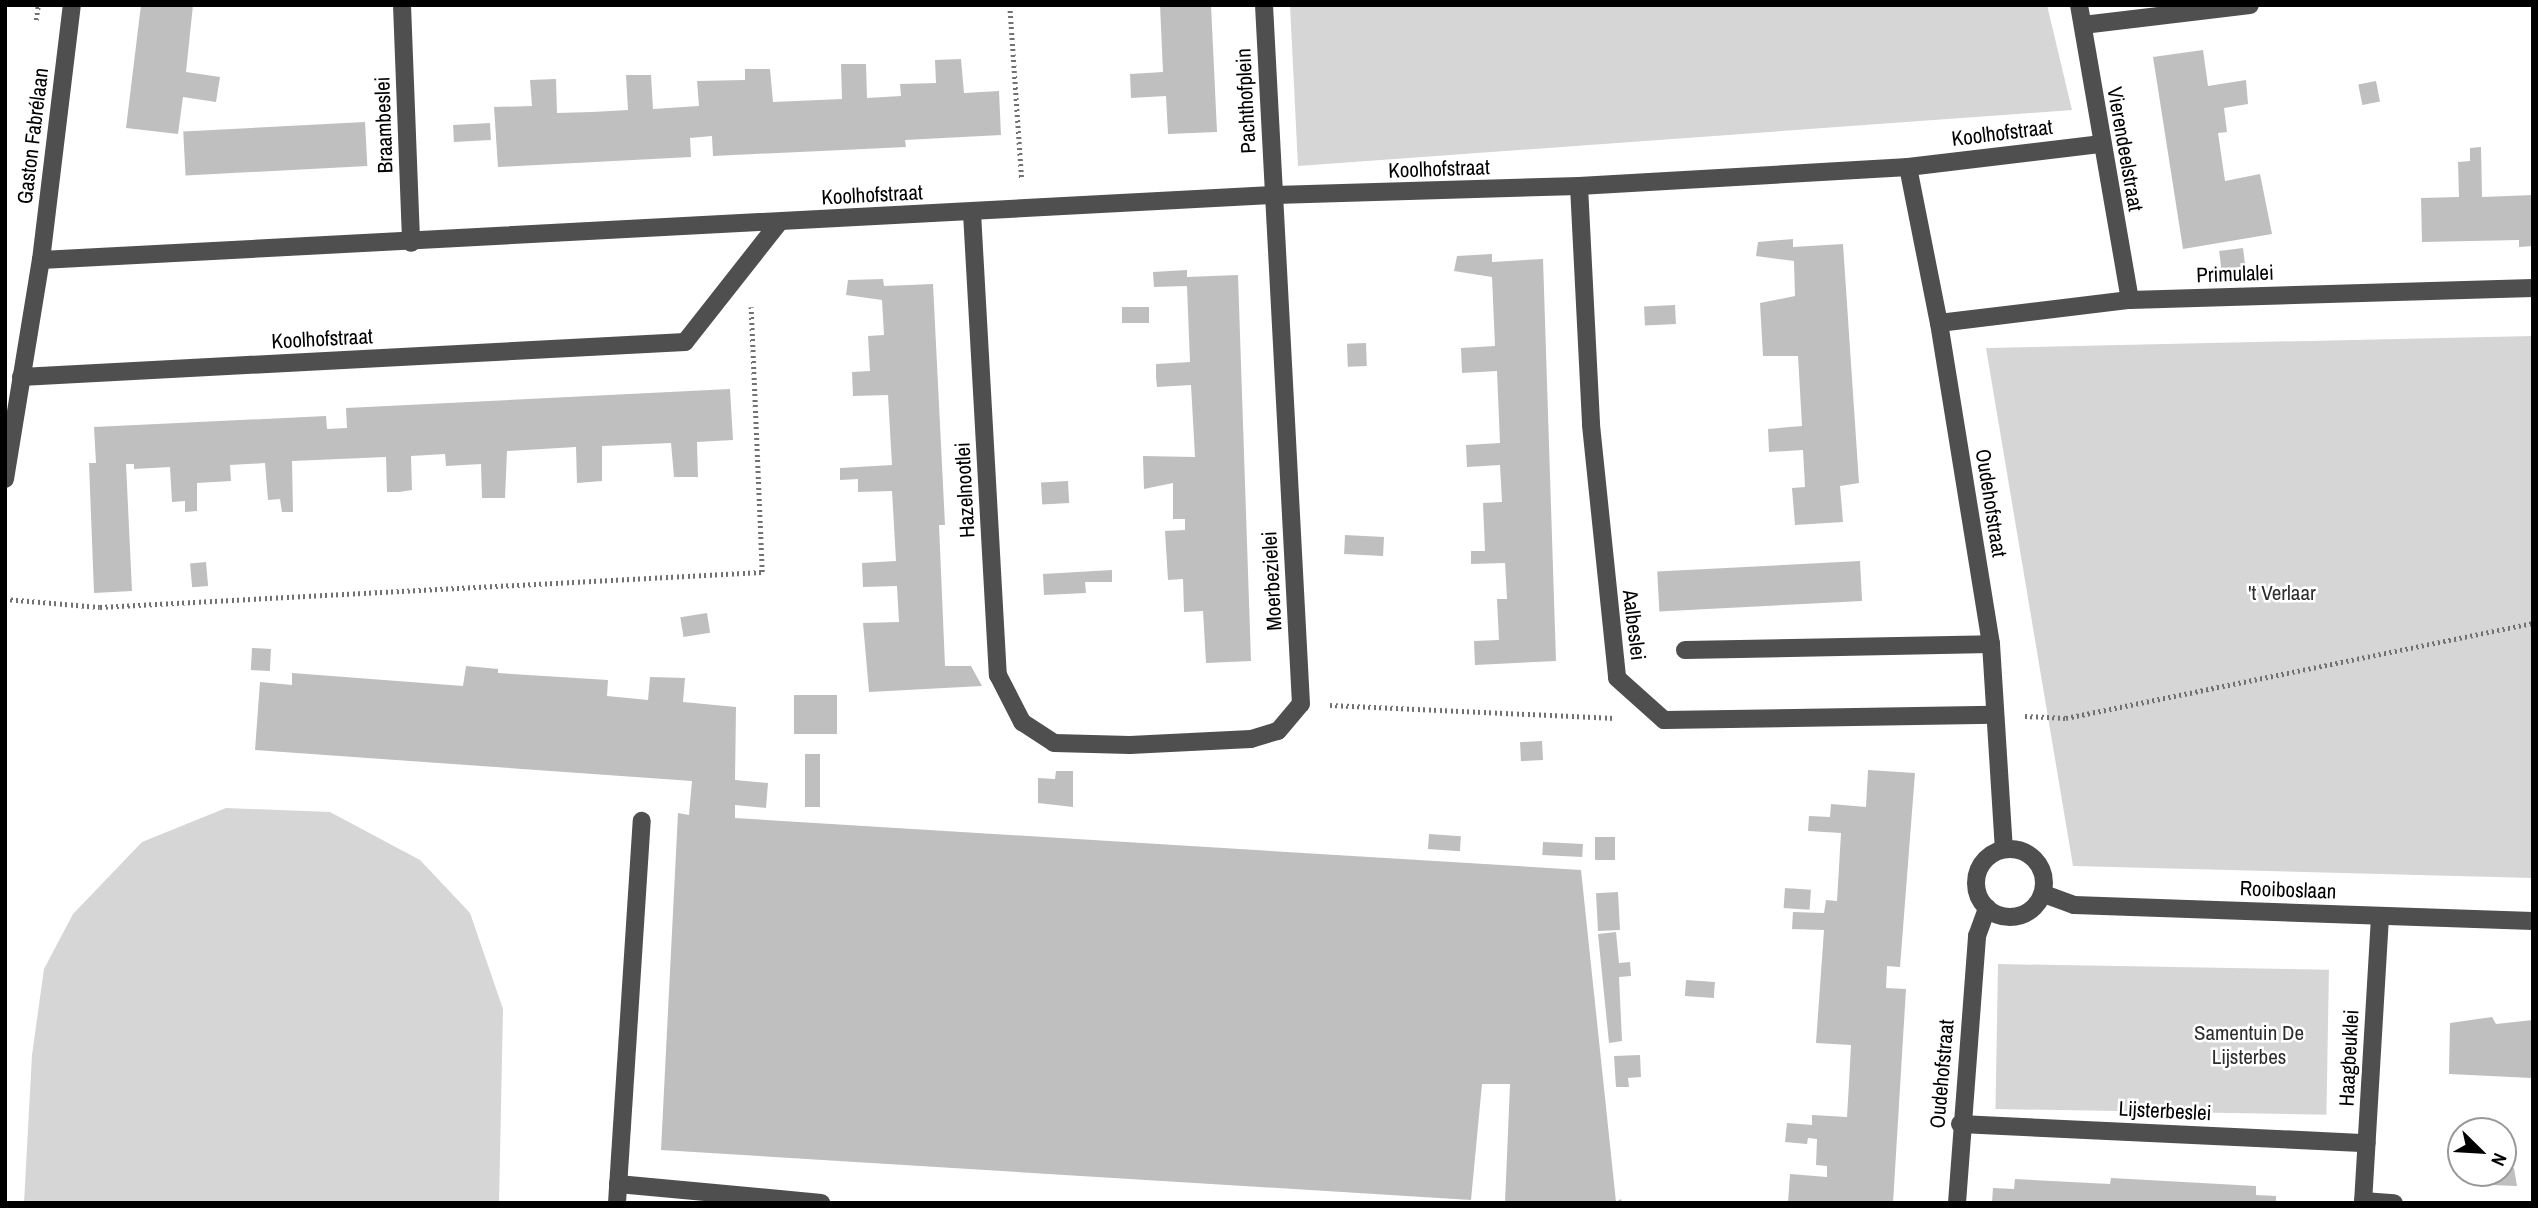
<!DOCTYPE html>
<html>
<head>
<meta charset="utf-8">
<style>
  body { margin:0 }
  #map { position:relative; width:2538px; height:1208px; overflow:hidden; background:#fff; font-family:"Archivo Narrow",sans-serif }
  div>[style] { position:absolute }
  .green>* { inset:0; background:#d6d6d6; transform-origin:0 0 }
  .building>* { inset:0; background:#bfbfbf; transform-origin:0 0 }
  .path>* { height:4.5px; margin-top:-2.25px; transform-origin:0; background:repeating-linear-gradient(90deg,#717171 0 2px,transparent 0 5.5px) }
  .minor>* { height:18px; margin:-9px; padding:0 9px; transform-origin:9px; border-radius:9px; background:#4f4f4f }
  .minor>.ring { margin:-9px; padding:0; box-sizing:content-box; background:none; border:18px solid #4f4f4f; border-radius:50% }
  span { translate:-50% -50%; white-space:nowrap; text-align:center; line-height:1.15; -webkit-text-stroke:5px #fff; paint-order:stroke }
  .street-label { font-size:21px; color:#000 }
  .park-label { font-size:21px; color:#2d2d2d }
  .frame { position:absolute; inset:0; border:7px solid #000; pointer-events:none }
  .north { position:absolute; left:2447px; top:1117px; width:70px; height:70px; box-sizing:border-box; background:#fff; border:2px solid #999; border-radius:50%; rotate:114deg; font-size:19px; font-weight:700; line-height:28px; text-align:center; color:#000 }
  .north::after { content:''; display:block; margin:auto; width:24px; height:32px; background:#000; clip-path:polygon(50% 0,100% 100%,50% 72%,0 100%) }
</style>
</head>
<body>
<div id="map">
  <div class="green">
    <i style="clip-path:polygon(1290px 5px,2047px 5px,2072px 110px,1298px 166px)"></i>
    <i style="clip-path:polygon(2533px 336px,2533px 878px,2073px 866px,1986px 348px)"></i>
    <i style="clip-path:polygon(226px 808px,330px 812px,420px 860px,470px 913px,503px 1009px,499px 1203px,24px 1203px,32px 1055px,44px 969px,73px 914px,142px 842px)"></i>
    <i style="left:1998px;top:964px;width:331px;height:145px;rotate:1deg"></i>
  </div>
  <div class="building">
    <i style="clip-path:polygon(141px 5px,193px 5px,186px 72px,220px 77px,216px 102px,183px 97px,178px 134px,126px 128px)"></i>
    <i style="clip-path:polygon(1160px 5px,1211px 5px,1217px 132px,1168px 134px,1166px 96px,1131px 98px,1130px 74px,1163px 72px)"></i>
    <i style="clip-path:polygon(2203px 50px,2208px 86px,2246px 80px,2248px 104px,2224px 108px,2227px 132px,2218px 133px,2225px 181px,2260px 174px,2272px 234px,2183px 249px,2153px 57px)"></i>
    <i style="clip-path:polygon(961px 59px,964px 93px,999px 91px,1001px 135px,905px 140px,906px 147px,713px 156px,712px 136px,690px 138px,691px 157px,498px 167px,494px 107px,532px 106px,530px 80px,556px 79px,557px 113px,592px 112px,628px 110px,626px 75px,651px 75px,653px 109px,699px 106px,697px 81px,745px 80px,745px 69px,770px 69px,773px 102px,842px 99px,841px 64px,866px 64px,867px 98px,901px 96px,900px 84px,936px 83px,935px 60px)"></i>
    <i style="left:2376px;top:81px;width:21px;height:18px;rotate:79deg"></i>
    <i style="left:365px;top:122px;width:44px;height:182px;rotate:87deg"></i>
    <i style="left:490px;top:123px;width:17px;height:37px;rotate:87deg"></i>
    <i style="clip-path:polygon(2481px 147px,2482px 197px,2533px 195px,2533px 246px,2519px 247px,2519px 240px,2422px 242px,2421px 198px,2459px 197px,2458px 162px,2470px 161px,2470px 148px)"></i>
    <i style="clip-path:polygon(1793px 239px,1793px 247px,1843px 244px,1859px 483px,1840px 486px,1843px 522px,1795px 525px,1792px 488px,1805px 487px,1803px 450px,1769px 452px,1768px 429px,1802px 426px,1798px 356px,1763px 356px,1760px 303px,1795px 296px,1794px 261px,1756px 256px,1758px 242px)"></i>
    <i style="left:2243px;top:248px;width:31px;height:24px;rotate:83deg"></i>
    <i style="clip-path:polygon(1492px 254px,1492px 262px,1543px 259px,1556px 661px,1475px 665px,1474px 641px,1499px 640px,1497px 599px,1507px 599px,1505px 563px,1471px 564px,1471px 551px,1485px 551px,1483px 503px,1502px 502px,1500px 465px,1467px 467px,1466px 445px,1500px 443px,1497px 371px,1462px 373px,1461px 348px,1495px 346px,1492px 277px,1454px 271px,1457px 256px)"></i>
    <i style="clip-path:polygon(1187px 270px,1187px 277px,1238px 275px,1251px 661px,1206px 663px,1203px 611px,1184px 612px,1183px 579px,1168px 580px,1165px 531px,1185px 530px,1185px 519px,1173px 519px,1173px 483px,1144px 489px,1143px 456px,1195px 457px,1191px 385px,1157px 387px,1156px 377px,1156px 364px,1190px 362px,1187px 286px,1154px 287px,1153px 272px)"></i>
    <i style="clip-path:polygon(883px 279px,884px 286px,933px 284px,945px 525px,939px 525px,945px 666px,971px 666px,982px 686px,869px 692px,863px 623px,899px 622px,897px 586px,863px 587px,862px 563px,896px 561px,892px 491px,858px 492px,858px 479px,840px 480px,840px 468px,892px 465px,888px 395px,853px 396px,852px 372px,870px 371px,868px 336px,884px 335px,882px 300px,846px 295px,848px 280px)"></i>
    <i style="left:1675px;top:305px;width:19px;height:31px;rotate:87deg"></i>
    <i style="left:1149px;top:307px;width:16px;height:27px;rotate:90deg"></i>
    <i style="left:1366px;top:343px;width:23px;height:19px;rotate:88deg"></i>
    <i style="clip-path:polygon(730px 389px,733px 440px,697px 442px,698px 477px,674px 477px,671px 443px,602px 446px,602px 481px,577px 483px,576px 447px,507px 451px,505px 498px,482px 498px,481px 464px,446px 466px,445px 454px,411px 456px,412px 490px,399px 492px,387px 492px,386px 457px,292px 461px,293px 512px,282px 512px,280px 499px,268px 500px,265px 463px,230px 465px,231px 481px,197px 483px,197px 511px,185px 512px,185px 501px,172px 502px,170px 467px,134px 469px,134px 464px,126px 464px,132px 591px,94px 593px,89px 463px,96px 463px,94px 427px,326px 416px,327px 429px,347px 428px,346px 408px)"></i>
    <i style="left:1068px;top:481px;width:22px;height:27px;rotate:87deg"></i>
    <i style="left:1384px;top:537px;width:19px;height:39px;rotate:93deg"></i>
    <i style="left:1860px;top:561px;width:40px;height:203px;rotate:87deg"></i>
    <i style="left:206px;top:562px;width:24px;height:16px;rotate:85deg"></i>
    <i style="clip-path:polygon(1112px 570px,1112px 582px,1085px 582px,1086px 593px,1044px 595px,1043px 574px)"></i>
    <i style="left:707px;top:613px;width:20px;height:27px;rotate:81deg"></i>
    <i style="left:252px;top:648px;width:19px;height:22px;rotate:3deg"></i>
    <i style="clip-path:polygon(466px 666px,498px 669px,498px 673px,608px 680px,607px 696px,648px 700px,650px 677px,685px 678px,683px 702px,736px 707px,735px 780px,768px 783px,766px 808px,735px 805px,735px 818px,1581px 870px,1616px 1202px,1621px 1199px,1622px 1203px,1505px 1203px,1510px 1084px,1482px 1084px,1471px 1200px,661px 1150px,678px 813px,689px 815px,692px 781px,255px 750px,260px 682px,292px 685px,292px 673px,463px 686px)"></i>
    <i style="left:837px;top:695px;width:39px;height:43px;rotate:90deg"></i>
    <i style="left:1542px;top:741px;width:19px;height:22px;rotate:87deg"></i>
    <i style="left:805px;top:754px;width:15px;height:53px"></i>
    <i style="clip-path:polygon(1868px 770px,1915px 773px,1900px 967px,1887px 966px,1886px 988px,1906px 989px,1893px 1203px,1788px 1203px,1790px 1174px,1827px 1177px,1827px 1166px,1816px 1165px,1817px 1139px,1808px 1138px,1807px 1144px,1785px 1142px,1787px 1123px,1812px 1125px,1812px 1115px,1847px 1117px,1849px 1083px,1851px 1045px,1816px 1043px,1824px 930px,1792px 929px,1793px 912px,1824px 913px,1826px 900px,1837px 901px,1841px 833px,1808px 831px,1809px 816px,1830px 817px,1831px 804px,1866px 807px)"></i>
    <i style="clip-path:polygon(1056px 771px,1073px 771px,1073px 807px,1038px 803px,1038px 778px,1055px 779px)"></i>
    <i style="left:1429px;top:834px;width:32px;height:15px;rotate:4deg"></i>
    <i style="left:1595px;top:837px;width:20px;height:23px"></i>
    <i style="left:1543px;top:842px;width:40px;height:13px;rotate:3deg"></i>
    <i style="left:1785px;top:888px;width:26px;height:20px;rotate:4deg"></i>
    <i style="left:1618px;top:892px;width:38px;height:22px;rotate:87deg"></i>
    <i style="clip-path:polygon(1616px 932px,1619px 963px,1630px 962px,1631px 976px,1619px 977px,1622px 1041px,1609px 1043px,1598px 934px)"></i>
    <i style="left:1686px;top:980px;width:29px;height:16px;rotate:4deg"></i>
    <i style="clip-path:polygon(2492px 1017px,2496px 1024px,2533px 1020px,2532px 1078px,2449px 1074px,2450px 1023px)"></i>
    <i style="clip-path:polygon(1640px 1055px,1641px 1077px,1628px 1078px,1629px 1087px,1616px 1087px,1614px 1056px)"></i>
    <i style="clip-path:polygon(2503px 1165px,2514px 1168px,2517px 1186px,2467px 1184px,2468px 1173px,2503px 1173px)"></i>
    <i style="clip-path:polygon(2111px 1178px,2256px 1186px,2256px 1195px,2276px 1196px,2276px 1203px,1992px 1203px,1993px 1188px,2014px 1189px,2015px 1179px,2110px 1184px)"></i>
  </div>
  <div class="path">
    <i style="left:1010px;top:5px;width:174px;rotate:86.1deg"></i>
    <i style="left:36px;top:20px;width:15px;rotate:-82deg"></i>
    <i style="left:5px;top:599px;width:95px;rotate:4.8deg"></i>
    <i style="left:100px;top:607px;width:663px;rotate:-3.03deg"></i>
    <i style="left:762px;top:572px;width:265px;rotate:-92.4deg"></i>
    <i style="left:1330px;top:705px;width:285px;rotate:2.6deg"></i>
    <i style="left:2025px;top:716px;width:41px;rotate:2.8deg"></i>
    <i style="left:2066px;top:718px;width:477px;rotate:-11.5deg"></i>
  </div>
  <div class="minor">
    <i style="left:402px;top:5px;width:238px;rotate:87.8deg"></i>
    <i style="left:2079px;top:5px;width:299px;rotate:80.2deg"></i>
    <i style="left:2083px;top:25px;width:168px;rotate:-6.8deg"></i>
    <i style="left:1908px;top:167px;width:159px;rotate:78.8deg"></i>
    <i style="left:1939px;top:323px;width:325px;rotate:80.8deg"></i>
    <i style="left:1991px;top:644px;width:205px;rotate:86.4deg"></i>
    <i style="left:1579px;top:186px;width:239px;rotate:87.1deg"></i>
    <i style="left:1591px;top:425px;width:254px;rotate:84.1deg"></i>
    <i style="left:1617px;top:678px;width:63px;rotate:41.8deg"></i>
    <i style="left:1664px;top:720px;width:330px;rotate:-0.9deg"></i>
    <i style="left:972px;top:213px;width:463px;rotate:86.8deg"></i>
    <i style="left:998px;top:675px;width:53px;rotate:62.9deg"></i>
    <i style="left:1022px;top:722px;width:38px;rotate:33deg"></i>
    <i style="left:1054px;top:743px;width:76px;rotate:1.5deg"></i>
    <i style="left:1130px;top:745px;width:121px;rotate:-2.8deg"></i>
    <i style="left:1251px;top:739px;width:28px;rotate:-17deg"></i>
    <i style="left:1278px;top:731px;width:35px;rotate:-50deg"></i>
    <i style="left:1301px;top:704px;width:700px;rotate:-93.03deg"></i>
    <i style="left:41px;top:260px;width:1236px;rotate:-3.02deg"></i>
    <i style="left:1275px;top:195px;width:304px;rotate:-1.7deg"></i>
    <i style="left:1579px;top:186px;width:330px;rotate:-3.3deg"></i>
    <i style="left:1908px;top:167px;width:193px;rotate:-6.8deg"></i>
    <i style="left:1939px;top:323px;width:192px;rotate:-6.9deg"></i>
    <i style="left:2130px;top:300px;width:403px;rotate:-1.7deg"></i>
    <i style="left:21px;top:377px;width:665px;rotate:-3.02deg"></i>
    <i style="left:685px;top:342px;width:150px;rotate:-51.8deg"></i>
    <i style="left:5px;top:479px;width:222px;rotate:-80.7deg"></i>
    <i style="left:41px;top:260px;width:257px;rotate:-83.1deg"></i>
    <i style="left:1685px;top:650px;width:306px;rotate:-1.1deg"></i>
    <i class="ring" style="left:1976px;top:849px;width:50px;height:50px"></i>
    <i style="left:2044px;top:894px;width:32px;rotate:20deg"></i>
    <i style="left:2074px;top:905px;width:459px;rotate:2deg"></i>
    <i style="left:1960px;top:1124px;width:407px;rotate:2.7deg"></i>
    <i style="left:618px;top:1184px;width:204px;rotate:5.3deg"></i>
    <i style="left:2363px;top:1201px;width:31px;rotate:4deg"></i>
    <i style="left:617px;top:1203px;width:383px;rotate:-86.3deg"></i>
    <i style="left:1957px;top:1203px;width:268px;rotate:-85.7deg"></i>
    <i style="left:1977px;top:936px;width:30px;rotate:-70deg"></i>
    <i style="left:2363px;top:1203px;width:287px;rotate:-86.6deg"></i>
  </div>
  <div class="street-label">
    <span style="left:1246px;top:101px;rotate:-93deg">Pachthofplein</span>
    <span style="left:384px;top:125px;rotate:-92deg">Braambeslei</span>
    <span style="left:2002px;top:133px;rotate:-7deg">Koolhofstraat</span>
    <span style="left:33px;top:136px;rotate:-83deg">Gaston Fabrélaan</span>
    <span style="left:2125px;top:149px;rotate:80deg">Vierendeelstraat</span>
    <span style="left:1439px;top:169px;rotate:-2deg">Koolhofstraat</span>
    <span style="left:872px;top:195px;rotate:-3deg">Koolhofstraat</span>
    <span style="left:2235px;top:274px;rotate:-2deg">Primulalei</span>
    <span style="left:322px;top:339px;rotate:-3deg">Koolhofstraat</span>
    <span style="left:965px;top:490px;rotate:-93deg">Hazelnootlei</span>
    <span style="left:1991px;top:503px;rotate:81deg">Oudehofstraat</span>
    <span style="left:1272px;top:581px;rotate:-93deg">Moerbezielei</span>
    <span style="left:1634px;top:625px;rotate:83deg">Aalbeslei</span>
    <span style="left:2288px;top:890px;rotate:2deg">Rooiboslaan</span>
    <span style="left:2349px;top:1058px;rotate:-87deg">Haagbeuklei</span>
    <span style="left:1942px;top:1074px;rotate:-85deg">Oudehofstraat</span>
    <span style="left:2165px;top:1111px;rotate:3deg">Lijsterbeslei</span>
  </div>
  <div class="park-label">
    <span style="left:2282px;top:593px">'t Verlaar</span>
    <span style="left:2249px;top:1045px">Samentuin De<br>Lijsterbes</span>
  </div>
  <div class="frame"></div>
  <div class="north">N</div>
</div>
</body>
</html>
